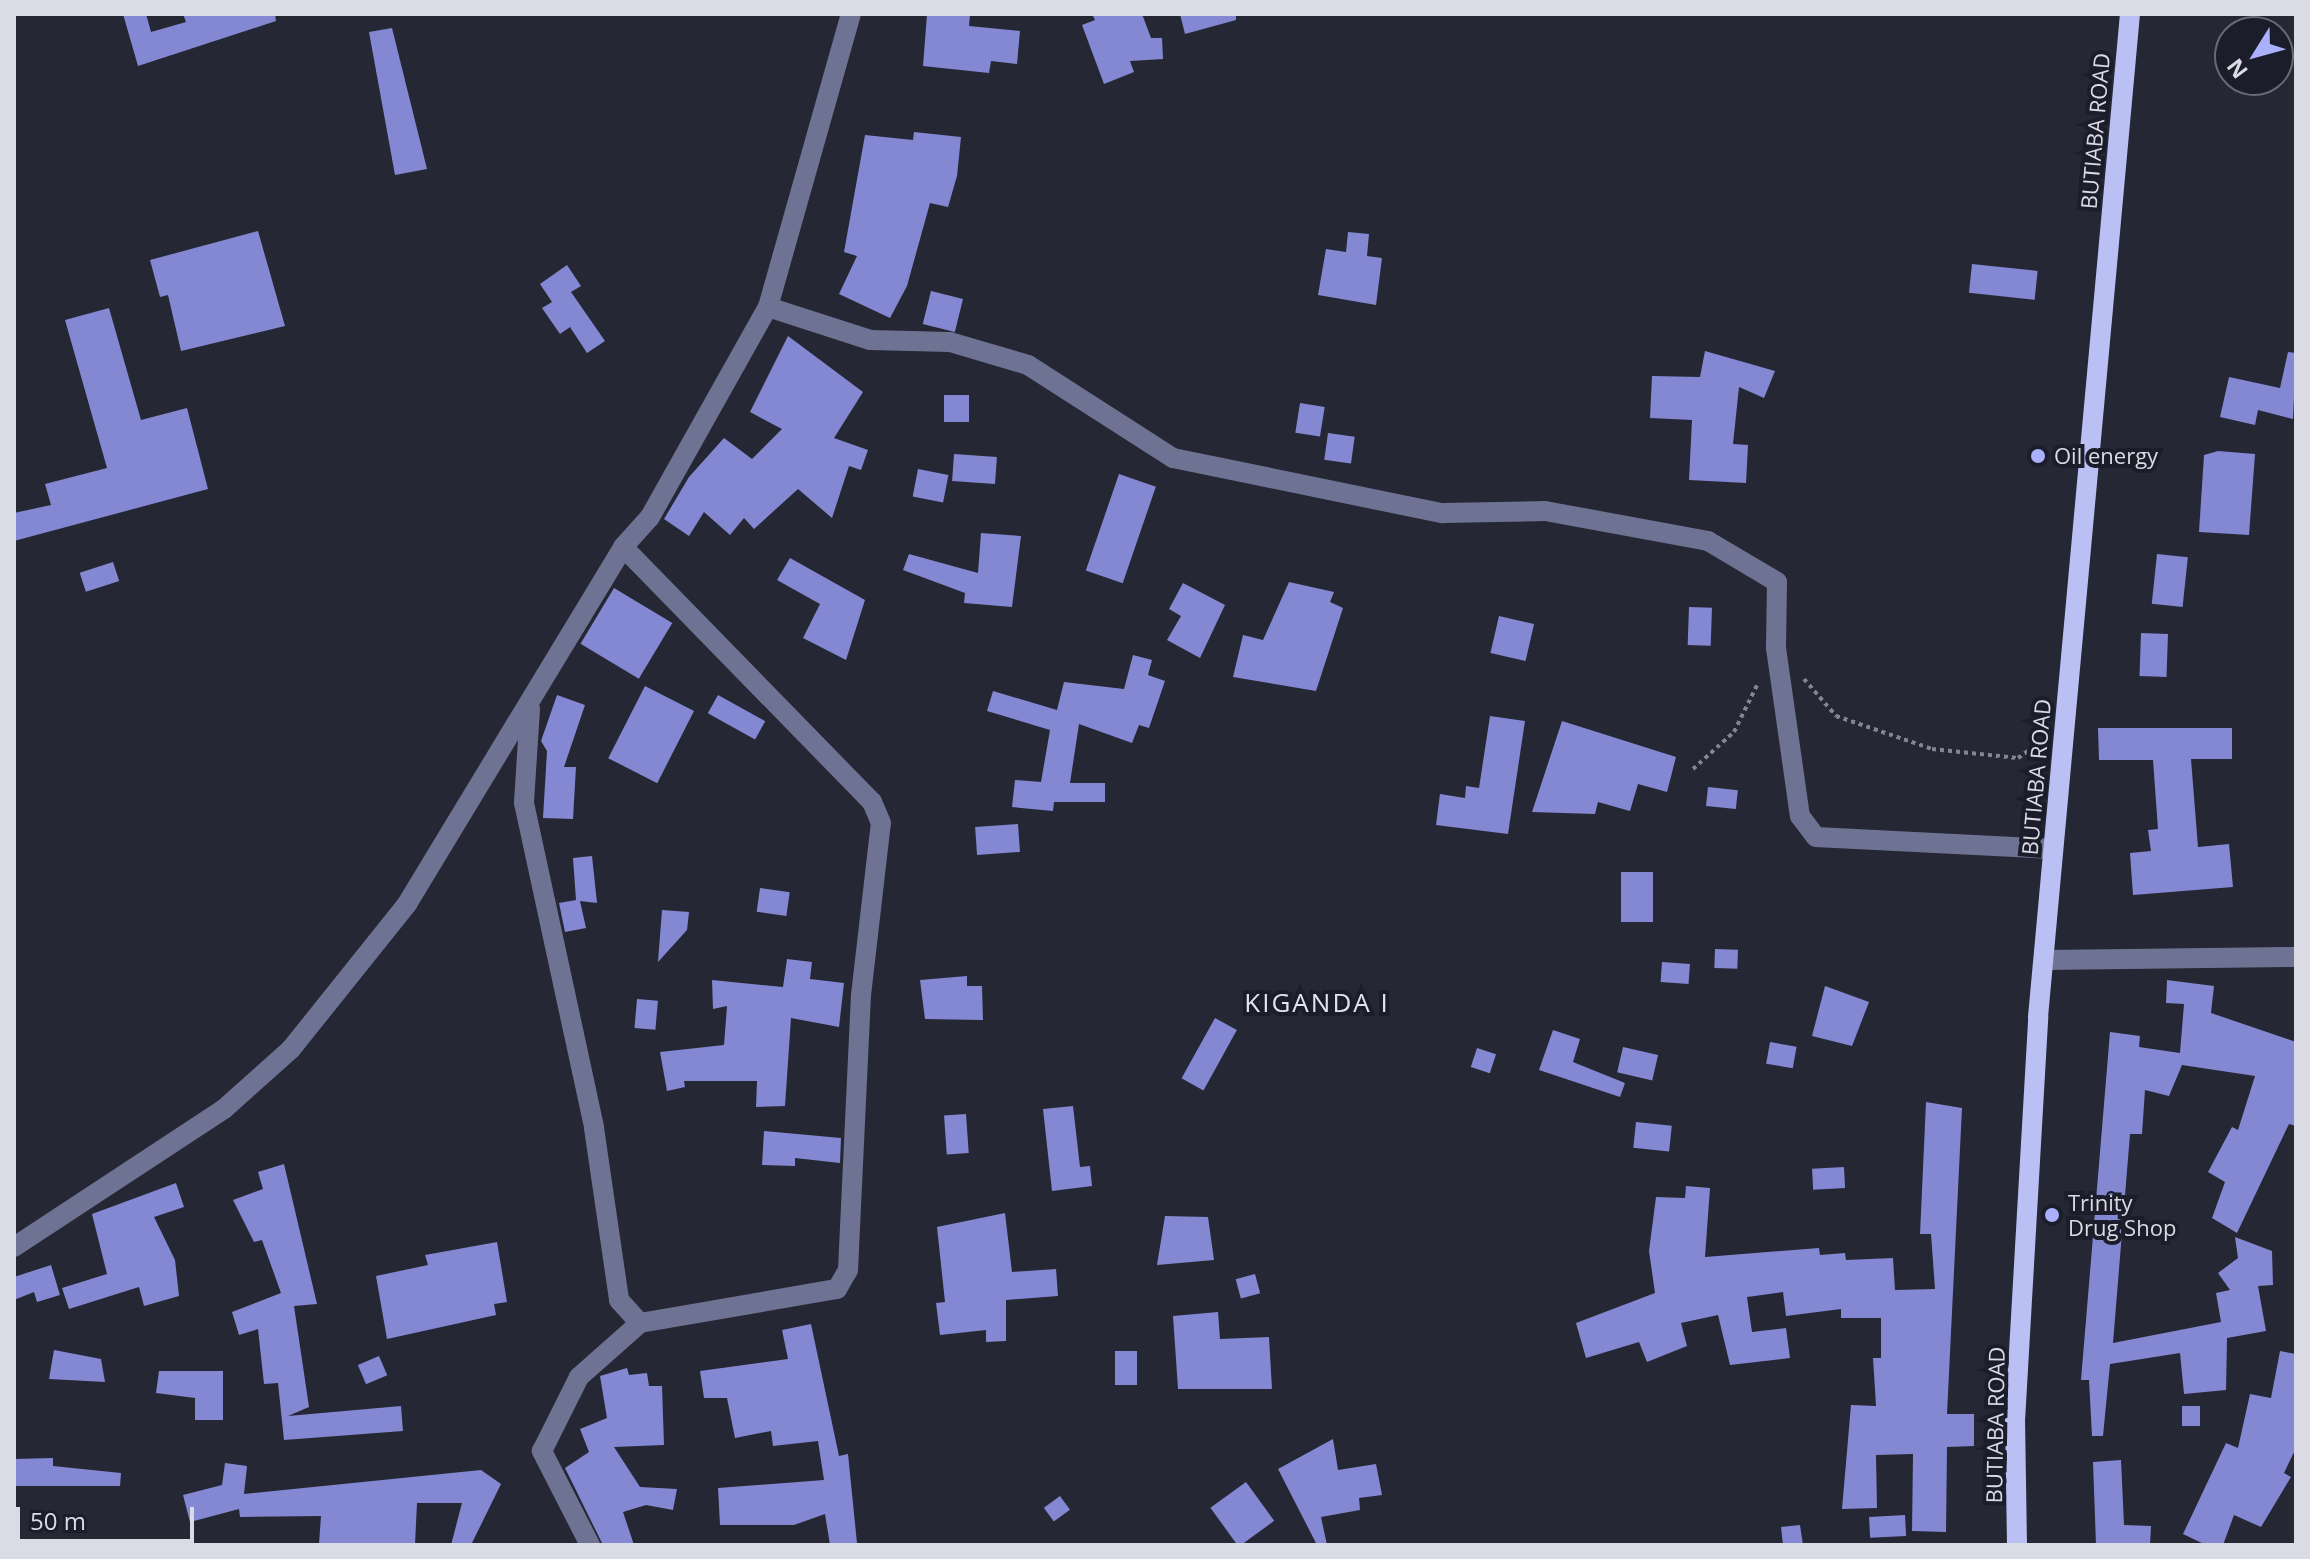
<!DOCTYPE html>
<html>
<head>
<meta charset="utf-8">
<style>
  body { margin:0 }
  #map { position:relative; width:2310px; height:1559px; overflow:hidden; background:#262734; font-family:"Open Sans",sans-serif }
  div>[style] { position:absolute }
  .building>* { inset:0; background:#8488d2; transform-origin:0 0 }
  .path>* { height:4px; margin-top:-2px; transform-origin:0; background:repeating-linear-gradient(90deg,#848590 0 4px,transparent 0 8px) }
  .minor>* { height:20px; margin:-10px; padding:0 10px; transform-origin:10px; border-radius:10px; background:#6f7393 }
  .major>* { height:20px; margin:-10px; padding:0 10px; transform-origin:10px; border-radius:10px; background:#babff4 }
  .dots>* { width:22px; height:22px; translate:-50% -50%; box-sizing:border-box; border:4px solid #1c1d2a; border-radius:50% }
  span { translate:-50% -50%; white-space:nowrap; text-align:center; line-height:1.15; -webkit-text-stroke:8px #1c1d2a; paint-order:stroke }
  .street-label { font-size:22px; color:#dadbe4 }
  .poi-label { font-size:22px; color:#dadbe4 }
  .left { translate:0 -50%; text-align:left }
  .quarter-label { font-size:26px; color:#e1e3f5; letter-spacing:2px }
  .frame { position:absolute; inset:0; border:16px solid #dadbe4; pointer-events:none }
  .north { position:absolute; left:2214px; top:16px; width:80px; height:80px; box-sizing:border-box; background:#1c1d2a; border:2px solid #686974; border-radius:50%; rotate:233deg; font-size:22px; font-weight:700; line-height:32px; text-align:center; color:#dadbe4 }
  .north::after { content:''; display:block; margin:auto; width:28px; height:36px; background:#aab0fc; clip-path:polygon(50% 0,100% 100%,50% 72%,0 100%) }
  .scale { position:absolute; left:16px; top:1507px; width:178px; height:36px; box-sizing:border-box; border:4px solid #dadbe4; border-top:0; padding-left:10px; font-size:24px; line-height:28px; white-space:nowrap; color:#dadbe4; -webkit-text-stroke:6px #1c1d2a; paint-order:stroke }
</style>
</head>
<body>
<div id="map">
  <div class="building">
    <i style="clip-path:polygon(123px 14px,146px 14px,151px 32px,186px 22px,183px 14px,275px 14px,276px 21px,138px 66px)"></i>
    <i style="clip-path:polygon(927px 14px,970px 15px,969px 26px,1020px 31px,1017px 64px,991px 61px,989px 73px,923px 66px)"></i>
    <i style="clip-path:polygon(1092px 14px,1142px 14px,1151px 38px,1162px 38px,1163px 59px,1130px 61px,1134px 72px,1104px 84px,1082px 25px,1095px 20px)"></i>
    <i style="clip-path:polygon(1180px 14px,1236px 14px,1236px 20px,1185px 34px)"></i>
    <i style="clip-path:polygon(392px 28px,427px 169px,395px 175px,369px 32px)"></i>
    <i style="clip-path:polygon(914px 132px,961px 137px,957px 176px,948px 207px,930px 203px,907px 286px,890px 318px,839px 294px,857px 256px,844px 252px,865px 135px,913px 140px)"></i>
    <i style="clip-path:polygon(258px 231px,285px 326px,181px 351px,168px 295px,160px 297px,150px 260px)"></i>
    <i style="clip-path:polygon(1348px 232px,1369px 234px,1367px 256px,1382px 258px,1376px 305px,1318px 295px,1326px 249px,1346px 252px)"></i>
    <i style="left:1972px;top:264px;width:66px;height:29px;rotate:6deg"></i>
    <i style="clip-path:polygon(567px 265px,581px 286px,571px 292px,605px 341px,587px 353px,570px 327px,560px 334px,542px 308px,552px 302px,540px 284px)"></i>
    <i style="left:931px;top:291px;width:33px;height:34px;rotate:14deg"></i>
    <i style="clip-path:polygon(109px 308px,141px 420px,187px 408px,208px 489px,14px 541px,14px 513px,51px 505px,45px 484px,107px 468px,65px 320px)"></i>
    <i style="clip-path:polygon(788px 336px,863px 392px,834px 438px,868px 450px,861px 470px,849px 466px,832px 518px,798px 489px,754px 529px,744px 518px,730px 535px,704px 512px,689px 536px,664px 519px,689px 477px,724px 438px,752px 459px,782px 429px,750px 412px)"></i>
    <i style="clip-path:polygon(1705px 351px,1775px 371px,1764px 398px,1739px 387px,1733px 444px,1748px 445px,1746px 483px,1689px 480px,1692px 420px,1650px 418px,1652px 376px,1700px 377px)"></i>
    <i style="clip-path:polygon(2288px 352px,2296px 353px,2293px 419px,2258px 410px,2255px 425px,2220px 417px,2229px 377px,2280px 388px)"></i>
    <i style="left:944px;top:395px;width:25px;height:27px"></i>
    <i style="left:1300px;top:403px;width:25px;height:30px;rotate:9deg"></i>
    <i style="left:1328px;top:433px;width:27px;height:27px;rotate:8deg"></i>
    <i style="clip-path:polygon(2218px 451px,2255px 454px,2249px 535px,2199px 532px,2204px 455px)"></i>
    <i style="left:954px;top:454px;width:43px;height:27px;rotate:4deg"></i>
    <i style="left:918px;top:469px;width:31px;height:28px;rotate:11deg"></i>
    <i style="left:1119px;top:474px;width:39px;height:102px;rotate:19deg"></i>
    <i style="clip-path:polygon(981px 533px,1021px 536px,1012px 607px,964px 603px,965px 593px,903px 570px,909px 554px,978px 573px)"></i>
    <i style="left:2157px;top:554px;width:31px;height:50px;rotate:6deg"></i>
    <i style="clip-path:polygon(790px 558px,865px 600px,846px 660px,803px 638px,820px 604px,777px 580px)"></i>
    <i style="left:113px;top:562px;width:20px;height:35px;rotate:72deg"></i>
    <i style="clip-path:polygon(1289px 582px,1334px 592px,1330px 602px,1343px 608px,1316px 691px,1233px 677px,1243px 635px,1263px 640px)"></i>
    <i style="clip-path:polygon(1183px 583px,1225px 605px,1200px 658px,1167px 640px,1181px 616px,1169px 609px)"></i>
    <i style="left:614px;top:588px;width:68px;height:65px;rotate:31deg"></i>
    <i style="left:1689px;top:607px;width:23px;height:38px;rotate:2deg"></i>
    <i style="left:1499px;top:616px;width:36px;height:38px;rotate:13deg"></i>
    <i style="left:2141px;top:633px;width:27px;height:43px;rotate:2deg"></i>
    <i style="clip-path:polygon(1133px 655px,1152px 660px,1148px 675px,1165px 681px,1149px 728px,1139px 725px,1132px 743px,1079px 724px,1070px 783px,1105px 783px,1105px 802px,1054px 802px,1053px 811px,1012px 807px,1015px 780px,1041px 782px,1050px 730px,987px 711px,993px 691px,1057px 710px,1064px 682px,1124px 689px)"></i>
    <i style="left:645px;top:686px;width:55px;height:81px;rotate:27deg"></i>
    <i style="clip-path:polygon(557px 695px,585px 705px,564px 767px,576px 767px,573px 819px,543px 818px,547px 751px,541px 741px)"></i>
    <i style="left:718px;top:695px;width:54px;height:21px;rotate:29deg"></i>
    <i style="clip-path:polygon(1490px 716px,1525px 721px,1508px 834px,1436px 825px,1440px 794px,1465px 798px,1466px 786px,1479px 788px)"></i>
    <i style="clip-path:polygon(1562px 721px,1676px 757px,1667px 792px,1638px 784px,1630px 811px,1598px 802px,1595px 814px,1532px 812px)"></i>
    <i style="clip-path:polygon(2098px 728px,2232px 728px,2232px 759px,2191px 759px,2198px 847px,2229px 844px,2233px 887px,2133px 895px,2130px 853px,2151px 851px,2148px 830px,2158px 829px,2153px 760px,2099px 760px)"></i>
    <i style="left:1708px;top:787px;width:30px;height:19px;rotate:6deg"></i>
    <i style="left:1018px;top:824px;width:28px;height:43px;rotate:86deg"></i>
    <i style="clip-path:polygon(592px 856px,597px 903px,580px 901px,586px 928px,565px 932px,559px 903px,576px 900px,573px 858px)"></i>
    <i style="left:1621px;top:872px;width:32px;height:50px"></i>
    <i style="left:760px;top:888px;width:30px;height:24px;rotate:8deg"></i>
    <i style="clip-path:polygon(662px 910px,689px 912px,687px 930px,658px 962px)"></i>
    <i style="left:1715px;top:949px;width:23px;height:19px;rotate:2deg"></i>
    <i style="clip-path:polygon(787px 959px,812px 962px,810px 979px,844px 983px,839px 1027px,791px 1018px,785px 1106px,756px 1107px,757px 1081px,684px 1081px,685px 1087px,667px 1091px,660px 1052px,724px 1045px,727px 1006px,713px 1009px,712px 980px,783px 987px)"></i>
    <i style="left:1662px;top:962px;width:28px;height:20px;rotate:4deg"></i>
    <i style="clip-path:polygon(967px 976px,967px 986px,982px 986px,983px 1020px,925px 1019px,920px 980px)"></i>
    <i style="clip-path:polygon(2167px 980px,2214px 986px,2211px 1013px,2296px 1042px,2296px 1126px,2289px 1124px,2237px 1233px,2212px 1218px,2225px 1182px,2208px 1172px,2232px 1127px,2238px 1130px,2255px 1076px,2182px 1065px,2169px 1096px,2145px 1090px,2142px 1134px,2130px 1134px,2113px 1343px,2221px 1322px,2216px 1293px,2230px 1290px,2218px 1273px,2238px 1258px,2235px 1237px,2272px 1251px,2273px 1285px,2258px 1286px,2266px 1331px,2227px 1338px,2226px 1390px,2184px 1394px,2180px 1353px,2110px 1364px,2103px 1436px,2092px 1436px,2089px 1380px,2081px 1380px,2110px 1032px,2140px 1036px,2139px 1047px,2180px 1053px,2184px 1004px,2166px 1003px)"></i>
    <i style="clip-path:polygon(1825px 986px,1869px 1002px,1852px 1046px,1812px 1036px)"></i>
    <i style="left:637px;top:999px;width:21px;height:29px;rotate:5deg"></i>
    <i style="left:1215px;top:1018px;width:25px;height:69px;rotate:29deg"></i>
    <i style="clip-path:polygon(1553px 1030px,1580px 1039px,1573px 1062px,1625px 1083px,1620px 1097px,1539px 1070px)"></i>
    <i style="left:1770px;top:1042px;width:27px;height:22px;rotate:10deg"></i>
    <i style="left:1623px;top:1047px;width:36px;height:26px;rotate:13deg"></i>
    <i style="left:1477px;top:1048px;width:20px;height:20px;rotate:18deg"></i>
    <i style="clip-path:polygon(1926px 1102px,1962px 1108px,1947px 1414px,1974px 1414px,1974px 1446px,1947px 1447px,1946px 1532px,1912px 1531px,1913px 1454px,1876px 1455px,1877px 1508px,1842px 1509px,1851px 1405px,1876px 1406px,1873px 1358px,1881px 1358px,1881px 1318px,1841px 1318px,1841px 1309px,1786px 1316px,1783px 1292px,1747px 1297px,1752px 1332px,1786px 1328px,1790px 1358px,1730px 1365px,1718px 1315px,1681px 1323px,1687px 1346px,1647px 1362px,1639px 1342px,1586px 1358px,1576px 1323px,1655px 1293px,1649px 1251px,1656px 1197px,1685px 1198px,1686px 1186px,1710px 1188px,1705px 1257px,1819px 1248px,1820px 1255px,1845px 1253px,1846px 1260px,1893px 1258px,1895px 1290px,1935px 1289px,1931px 1234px,1920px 1234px)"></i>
    <i style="clip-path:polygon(1073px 1106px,1080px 1167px,1090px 1166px,1092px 1186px,1052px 1191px,1043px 1109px)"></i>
    <i style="left:966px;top:1114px;width:39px;height:22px;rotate:86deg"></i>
    <i style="left:1636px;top:1122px;width:36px;height:26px;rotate:6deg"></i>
    <i style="clip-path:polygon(764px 1131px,841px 1138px,840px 1163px,795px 1158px,795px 1166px,762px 1165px)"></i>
    <i style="clip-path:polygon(284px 1164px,317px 1304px,294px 1306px,309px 1407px,288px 1416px,401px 1406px,403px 1431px,284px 1440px,278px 1383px,264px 1384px,258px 1329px,239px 1335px,232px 1312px,281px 1293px,262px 1240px,254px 1242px,233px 1200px,263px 1189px,258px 1172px)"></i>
    <i style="left:1844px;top:1167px;width:21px;height:32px;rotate:87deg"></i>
    <i style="clip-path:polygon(176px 1183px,184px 1207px,154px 1217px,175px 1260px,179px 1296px,144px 1306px,139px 1287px,69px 1309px,62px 1288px,107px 1274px,92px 1214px)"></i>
    <i style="clip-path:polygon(1005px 1213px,1012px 1272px,1056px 1269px,1058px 1296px,1006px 1300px,1006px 1341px,986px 1342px,986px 1330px,940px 1335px,936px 1303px,945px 1302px,937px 1227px)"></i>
    <i style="clip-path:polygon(1165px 1216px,1208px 1217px,1214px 1260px,1157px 1265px)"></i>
    <i style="clip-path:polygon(497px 1242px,507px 1302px,494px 1304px,496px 1315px,387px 1339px,376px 1276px,428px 1265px,425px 1255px)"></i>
    <i style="clip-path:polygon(51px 1265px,60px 1295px,37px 1302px,34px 1292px,14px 1300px,14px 1277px)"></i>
    <i style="left:1255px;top:1274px;width:20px;height:20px;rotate:75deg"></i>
    <i style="clip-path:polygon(1218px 1312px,1220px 1339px,1269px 1337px,1272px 1389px,1178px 1389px,1173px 1316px)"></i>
    <i style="clip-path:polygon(811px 1324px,839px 1456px,848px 1454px,857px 1543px,830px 1545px,825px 1514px,794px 1525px,720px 1525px,718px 1488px,824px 1480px,818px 1441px,773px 1446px,771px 1431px,735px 1438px,727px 1398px,704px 1398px,700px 1371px,788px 1359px,782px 1330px)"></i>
    <i style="clip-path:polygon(54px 1350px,101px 1359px,105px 1382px,49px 1379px)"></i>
    <i style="left:1115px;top:1351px;width:22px;height:34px"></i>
    <i style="clip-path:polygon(2280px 1351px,2296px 1354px,2296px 1448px,2284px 1473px,2291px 1477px,2261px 1527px,2234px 1515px,2223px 1545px,2206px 1545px,2183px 1534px,2226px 1443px,2238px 1448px,2250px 1394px,2271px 1398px)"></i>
    <i style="left:379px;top:1356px;width:21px;height:23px;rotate:67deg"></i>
    <i style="clip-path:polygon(627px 1368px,629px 1375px,647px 1373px,649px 1386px,662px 1386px,664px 1445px,614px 1447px,640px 1487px,677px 1489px,673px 1510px,646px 1505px,623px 1512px,634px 1545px,603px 1545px,565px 1468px,589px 1452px,580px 1429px,607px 1418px,600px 1376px)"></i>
    <i style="clip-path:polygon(159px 1371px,223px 1371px,223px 1420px,195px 1420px,195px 1398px,156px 1393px)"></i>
    <i style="left:2182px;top:1406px;width:18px;height:20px"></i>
    <i style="clip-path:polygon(1333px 1439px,1338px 1470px,1376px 1464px,1382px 1495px,1359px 1498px,1360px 1510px,1321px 1517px,1327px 1545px,1317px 1545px,1278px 1469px)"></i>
    <i style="clip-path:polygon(53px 1458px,53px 1466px,121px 1473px,120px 1486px,14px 1486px,14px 1459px)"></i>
    <i style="clip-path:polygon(2121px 1460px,2124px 1525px,2151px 1526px,2150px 1545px,2096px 1545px,2093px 1462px)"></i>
    <i style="clip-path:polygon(225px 1463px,247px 1466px,244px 1494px,481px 1470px,501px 1484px,471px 1545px,451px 1545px,462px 1503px,417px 1503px,415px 1545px,332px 1545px,319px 1544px,321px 1516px,240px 1517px,239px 1509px,190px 1522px,183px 1495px,222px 1485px)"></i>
    <i style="left:1246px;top:1482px;width:48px;height:44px;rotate:54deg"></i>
    <i style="left:1060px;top:1496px;width:17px;height:20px;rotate:54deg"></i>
    <i style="left:1905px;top:1515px;width:21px;height:36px;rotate:87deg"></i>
    <i style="clip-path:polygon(1800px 1525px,1803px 1545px,1783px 1545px,1781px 1527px)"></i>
  </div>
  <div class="path">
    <i style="left:1804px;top:679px;width:49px;rotate:49.1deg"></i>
    <i style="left:1836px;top:716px;width:102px;rotate:19deg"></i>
    <i style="left:1932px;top:749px;width:86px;rotate:6deg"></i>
    <i style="left:2018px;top:758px;width:29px;rotate:-35deg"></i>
    <i style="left:1693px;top:769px;width:55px;rotate:-42.1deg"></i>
    <i style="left:1734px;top:732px;width:55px;rotate:-63.9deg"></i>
  </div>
  <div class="minor">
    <i style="left:768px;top:307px;width:107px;rotate:17.9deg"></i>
    <i style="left:870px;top:340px;width:80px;rotate:1.4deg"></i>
    <i style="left:950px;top:342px;width:81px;rotate:16.4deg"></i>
    <i style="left:1028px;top:365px;width:172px;rotate:32.7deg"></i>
    <i style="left:1173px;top:458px;width:275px;rotate:11.6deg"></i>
    <i style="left:1442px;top:513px;width:103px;rotate:-1.1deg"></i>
    <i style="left:1545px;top:511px;width:166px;rotate:10.4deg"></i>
    <i style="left:1708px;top:541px;width:80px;rotate:30.7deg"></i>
    <i style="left:1777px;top:582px;width:66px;rotate:90.9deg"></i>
    <i style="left:1776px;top:648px;width:170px;rotate:81.9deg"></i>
    <i style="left:1800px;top:816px;width:26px;rotate:53deg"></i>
    <i style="left:1816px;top:837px;width:237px;rotate:2.9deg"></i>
    <i style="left:530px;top:709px;width:94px;rotate:93.7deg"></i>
    <i style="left:524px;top:803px;width:332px;rotate:77.8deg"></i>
    <i style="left:594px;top:1128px;width:174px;rotate:81.7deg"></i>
    <i style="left:619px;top:1300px;width:31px;rotate:48deg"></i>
    <i style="left:640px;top:1323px;width:200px;rotate:-9.8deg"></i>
    <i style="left:837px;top:1289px;width:22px;rotate:-60deg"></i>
    <i style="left:848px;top:1270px;width:275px;rotate:-87.3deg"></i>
    <i style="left:861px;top:995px;width:173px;rotate:-83.4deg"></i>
    <i style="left:881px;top:823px;width:23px;rotate:-113deg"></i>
    <i style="left:872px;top:802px;width:356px;rotate:-134.3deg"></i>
    <i style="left:2045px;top:960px;width:251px;rotate:-0.7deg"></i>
    <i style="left:14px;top:1247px;width:251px;rotate:-33.3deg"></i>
    <i style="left:224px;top:1109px;width:90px;rotate:-41.8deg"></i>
    <i style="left:291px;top:1049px;width:186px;rotate:-51.3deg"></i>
    <i style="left:407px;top:904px;width:417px;rotate:-58.8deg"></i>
    <i style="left:623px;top:547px;width:40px;rotate:-48deg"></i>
    <i style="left:650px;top:517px;width:241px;rotate:-60.7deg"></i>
    <i style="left:768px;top:307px;width:305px;rotate:-74.2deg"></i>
    <i style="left:590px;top:1545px;width:106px;rotate:-117.1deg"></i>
    <i style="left:542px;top:1451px;width:83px;rotate:-63.4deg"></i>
    <i style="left:579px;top:1377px;width:81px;rotate:-41.5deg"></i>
  </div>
  <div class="major">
    <i style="left:2017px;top:1545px;width:124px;rotate:-90.9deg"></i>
    <i style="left:2015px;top:1421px;width:405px;rotate:-86.7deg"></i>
    <i style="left:2038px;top:1017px;width:1007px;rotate:-84.76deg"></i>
  </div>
  <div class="dots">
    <i style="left:2038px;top:456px;background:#aab0fc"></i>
    <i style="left:2052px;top:1215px;background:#aab0fc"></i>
  </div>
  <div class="street-label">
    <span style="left:2095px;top:131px;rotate:-85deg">BUTIABA ROAD</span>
    <span style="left:2036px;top:777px;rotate:-85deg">BUTIABA ROAD</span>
    <span style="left:1995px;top:1425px;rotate:-89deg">BUTIABA ROAD</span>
  </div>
  <div class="poi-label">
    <span class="left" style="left:2054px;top:456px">Oil energy</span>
    <span class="left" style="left:2068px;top:1215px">Trinity<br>Drug Shop</span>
  </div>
  <div class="quarter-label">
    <span style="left:1317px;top:1003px">KIGANDA I</span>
  </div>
  <div class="frame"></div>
  <div class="north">N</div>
  <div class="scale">50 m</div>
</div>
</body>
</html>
